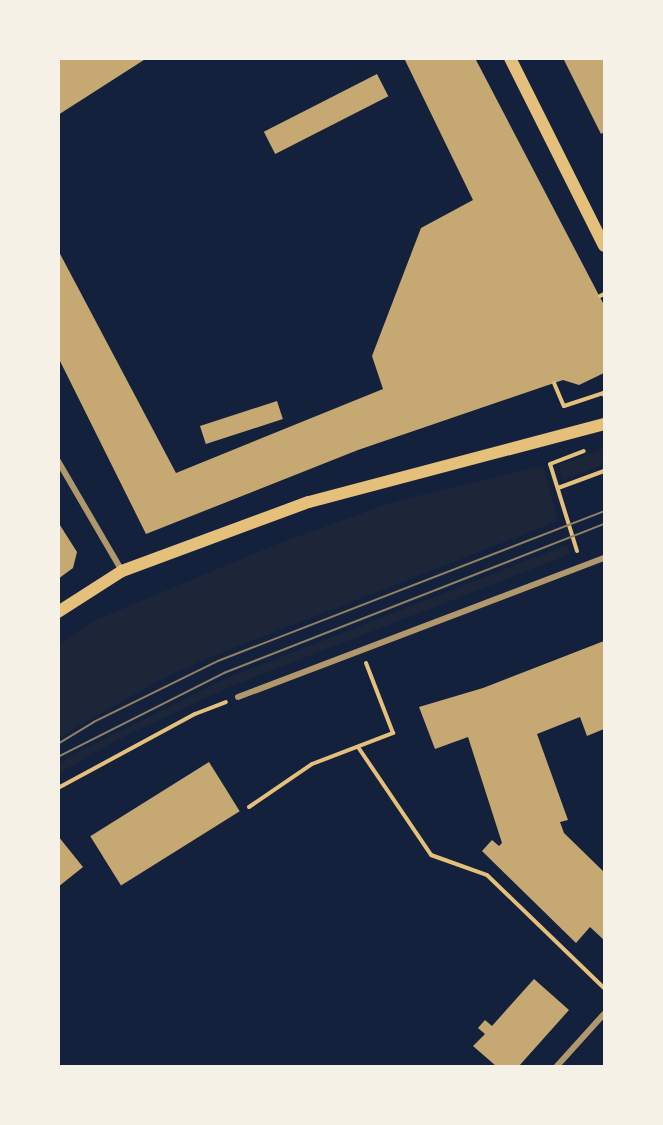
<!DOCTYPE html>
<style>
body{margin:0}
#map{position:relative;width:663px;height:1125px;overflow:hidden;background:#14213d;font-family:Montserrat,sans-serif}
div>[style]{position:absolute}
.green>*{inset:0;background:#1d2539}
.building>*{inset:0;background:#c6a872;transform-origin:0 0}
.path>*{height:4px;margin:-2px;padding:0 2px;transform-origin:2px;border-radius:2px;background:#e5c07b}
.minor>*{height:6px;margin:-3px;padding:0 3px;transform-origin:3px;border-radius:3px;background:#b1986c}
.secondary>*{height:12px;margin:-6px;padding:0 6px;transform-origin:6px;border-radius:6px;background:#e5c07b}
.tram>*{height:1.5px;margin:-0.75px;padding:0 0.75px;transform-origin:0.75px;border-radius:0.75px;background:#918062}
span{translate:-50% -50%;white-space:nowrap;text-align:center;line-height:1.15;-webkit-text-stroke:5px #f6f1e7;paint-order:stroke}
.frame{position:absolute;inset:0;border:60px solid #f6f1e7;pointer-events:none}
</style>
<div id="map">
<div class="green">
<i style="clip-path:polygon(604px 448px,604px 464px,563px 480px,559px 465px)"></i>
<i style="clip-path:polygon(543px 466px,558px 521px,208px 658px,160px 680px,59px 737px,59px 645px,91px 622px,280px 543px,396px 501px)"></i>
<i style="clip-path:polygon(567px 545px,570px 554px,229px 687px,119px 739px,59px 773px,59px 764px,76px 753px,225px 679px)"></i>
</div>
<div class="building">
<i style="clip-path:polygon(58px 58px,147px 58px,58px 115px)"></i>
<i style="clip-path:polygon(404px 58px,475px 58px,604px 305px,604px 373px,579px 385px,563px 380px,358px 450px,146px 534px,58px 357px,58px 250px,176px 473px,383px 389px,372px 356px,421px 228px,473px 200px)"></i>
<i style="clip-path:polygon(563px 58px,604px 58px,604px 132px,601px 134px)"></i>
<i style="left:377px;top:74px;width:25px;height:127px;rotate:63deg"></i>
<i style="left:277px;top:401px;width:19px;height:81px;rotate:72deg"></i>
<i style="clip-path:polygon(58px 522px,77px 552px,73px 568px,58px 579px)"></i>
<i style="clip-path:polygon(604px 641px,604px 729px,587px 736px,580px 717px,537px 734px,568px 820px,560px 822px,564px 833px,604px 872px,604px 940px,590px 927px,576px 943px,482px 851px,492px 840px,499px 846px,502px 843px,468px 737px,435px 749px,419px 707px,483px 688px)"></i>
<i style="left:209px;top:762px;width:58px;height:140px;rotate:58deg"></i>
<i style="clip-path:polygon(58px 836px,83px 867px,58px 887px)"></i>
<i style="clip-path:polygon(534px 979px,569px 1010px,519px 1066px,496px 1066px,473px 1046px,485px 1034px,478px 1028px,485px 1020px,492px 1026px)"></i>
</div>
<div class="path">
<i style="left:600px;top:296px;width:4px;rotate:-27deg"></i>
<i style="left:554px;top:383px;width:25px;rotate:67deg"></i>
<i style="left:564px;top:406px;width:41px;rotate:-18.4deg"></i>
<i style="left:603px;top:393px;width:2px;rotate:63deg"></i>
<i style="left:558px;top:488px;width:49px;rotate:-20.3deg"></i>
<i style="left:577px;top:551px;width:91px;rotate:-107.2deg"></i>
<i style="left:550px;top:464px;width:36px;rotate:-21deg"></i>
<i style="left:358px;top:747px;width:130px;rotate:55.9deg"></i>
<i style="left:431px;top:855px;width:59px;rotate:19.7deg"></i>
<i style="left:487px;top:875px;width:163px;rotate:44deg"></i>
<i style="left:58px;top:788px;width:156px;rotate:-28.4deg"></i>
<i style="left:195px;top:714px;width:33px;rotate:-21deg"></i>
<i style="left:249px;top:807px;width:76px;rotate:-34.3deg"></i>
<i style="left:312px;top:764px;width:87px;rotate:-20.9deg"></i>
<i style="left:393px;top:733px;width:75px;rotate:-111.1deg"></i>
</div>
<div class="minor">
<i style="left:58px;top:461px;width:127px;rotate:59.8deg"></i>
<i style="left:238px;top:697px;width:392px;rotate:-20.8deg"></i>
<i style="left:557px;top:1066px;width:70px;rotate:-47.9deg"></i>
</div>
<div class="secondary">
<i style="left:510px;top:58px;width:210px;rotate:63.4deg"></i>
<i style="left:58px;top:612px;width:76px;rotate:-32.6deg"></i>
<i style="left:122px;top:571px;width:199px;rotate:-20.3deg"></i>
<i style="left:309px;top:502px;width:305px;rotate:-14.8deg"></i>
</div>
<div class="tram">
<i style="left:58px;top:744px;width:42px;rotate:-31.4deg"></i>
<i style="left:94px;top:722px;width:138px;rotate:-26.2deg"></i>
<i style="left:218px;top:661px;width:414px;rotate:-21.2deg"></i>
<i style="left:58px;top:757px;width:186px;rotate:-26.8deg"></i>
<i style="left:224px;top:673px;width:408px;rotate:-21.4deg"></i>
</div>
<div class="frame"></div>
</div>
